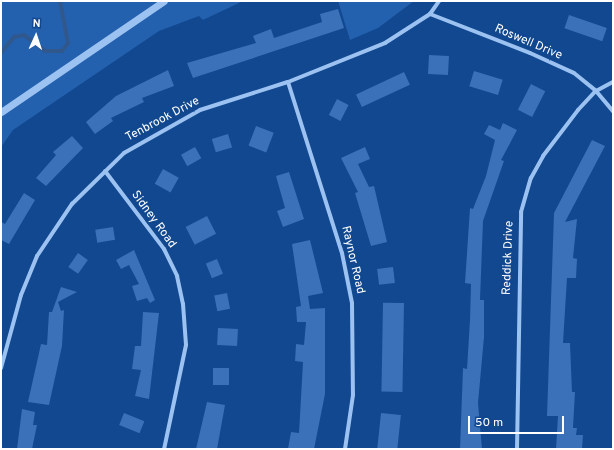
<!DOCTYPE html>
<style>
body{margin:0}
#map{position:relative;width:614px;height:450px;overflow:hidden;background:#11488f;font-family:Overpass,sans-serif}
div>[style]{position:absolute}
.green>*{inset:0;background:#2361af}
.stream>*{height:4px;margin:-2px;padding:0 2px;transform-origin:2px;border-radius:2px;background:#30588d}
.building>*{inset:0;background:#3a71b9;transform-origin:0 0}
.minor>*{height:4px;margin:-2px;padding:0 2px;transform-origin:2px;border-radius:2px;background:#9cc2f2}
.tertiary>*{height:7px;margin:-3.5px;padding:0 3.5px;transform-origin:3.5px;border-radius:3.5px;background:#9cc2f2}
span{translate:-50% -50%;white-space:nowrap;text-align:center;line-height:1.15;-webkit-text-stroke:4px #11488f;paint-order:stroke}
.street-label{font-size:12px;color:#fff}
.frame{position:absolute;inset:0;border:2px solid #fff;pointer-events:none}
.north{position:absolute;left:16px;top:16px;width:40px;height:40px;-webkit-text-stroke:3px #11488f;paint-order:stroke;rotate:3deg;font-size:11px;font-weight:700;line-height:16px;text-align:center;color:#fff}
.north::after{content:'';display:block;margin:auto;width:14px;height:18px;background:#fff;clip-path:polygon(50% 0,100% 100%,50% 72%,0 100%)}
.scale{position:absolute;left:468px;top:416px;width:96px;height:18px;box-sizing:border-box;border:2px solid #fff;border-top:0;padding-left:5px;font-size:12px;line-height:14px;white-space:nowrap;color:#fff;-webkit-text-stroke:3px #11488f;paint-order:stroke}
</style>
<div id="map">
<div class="green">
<i style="clip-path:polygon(1px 1px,243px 1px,203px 20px,199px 16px,159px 31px,13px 130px,1px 147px)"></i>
<i style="clip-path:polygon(338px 1px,414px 1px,378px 28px,350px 40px)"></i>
</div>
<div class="stream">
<i style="left:1px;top:53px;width:21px;rotate:-51deg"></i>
<i style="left:14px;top:37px;width:10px;rotate:-11deg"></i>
<i style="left:24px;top:35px;width:26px;rotate:37deg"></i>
<i style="left:45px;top:51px;width:17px"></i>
<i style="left:62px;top:51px;width:10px;rotate:-53deg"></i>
<i style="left:68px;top:43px;width:43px;rotate:-100.8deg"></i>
</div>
<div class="building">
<i style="clip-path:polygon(338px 9px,344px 28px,193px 78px,187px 63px,256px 43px,253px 36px,271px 29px,274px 38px,322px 22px,320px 14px)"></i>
<i style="left:569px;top:15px;width:40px;height:14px;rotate:19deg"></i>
<i style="left:429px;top:55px;width:20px;height:19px;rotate:3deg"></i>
<i style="clip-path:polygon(168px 70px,174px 86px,142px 98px,144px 102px,111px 118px,113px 121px,95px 134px,86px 122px,116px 96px)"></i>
<i style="left:474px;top:71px;width:30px;height:16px;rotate:17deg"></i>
<i style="left:404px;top:72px;width:14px;height:53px;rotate:65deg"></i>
<i style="left:531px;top:84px;width:16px;height:29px;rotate:27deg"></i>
<i style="left:337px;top:99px;width:13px;height:18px;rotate:27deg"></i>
<i style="clip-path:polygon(503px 123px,517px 130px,501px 160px,504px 161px,483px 221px,480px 300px,484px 300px,484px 337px,478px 403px,482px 449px,460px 449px,463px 368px,467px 369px,470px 320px,471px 284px,465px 283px,470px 208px,473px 209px,486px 176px,495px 140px,484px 134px,489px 125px,500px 130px)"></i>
<i style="left:256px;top:126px;width:19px;height:21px;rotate:21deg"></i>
<i style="left:228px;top:134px;width:14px;height:17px;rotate:73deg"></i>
<i style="clip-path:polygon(72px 136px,83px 148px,46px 186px,36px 178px,56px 155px,53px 152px)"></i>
<i style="clip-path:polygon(592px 140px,605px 146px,565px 222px,577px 219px,573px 258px,577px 259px,576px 278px,567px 278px,563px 343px,570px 343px,572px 392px,575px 392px,573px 428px,577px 428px,576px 435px,583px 435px,582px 449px,556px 449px,558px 416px,547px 416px,554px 213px)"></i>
<i style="left:195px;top:147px;width:13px;height:16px;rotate:61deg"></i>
<i style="clip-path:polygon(365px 147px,370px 159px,358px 164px,369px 187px,374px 186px,387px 242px,371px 246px,355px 193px,358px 192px,341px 158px)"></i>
<i style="left:163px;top:169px;width:18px;height:17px;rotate:29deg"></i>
<i style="clip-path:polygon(289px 172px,304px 219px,283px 227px,277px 211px,285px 208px,276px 176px)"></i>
<i style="clip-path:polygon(24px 193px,35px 200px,9px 244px,1px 240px,1px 222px,5px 224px)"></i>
<i style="left:207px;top:216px;width:20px;height:24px;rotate:63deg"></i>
<i style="left:113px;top:227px;width:13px;height:18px;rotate:81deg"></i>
<i style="clip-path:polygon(310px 240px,323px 293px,308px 296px,310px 309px,325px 308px,325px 394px,314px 449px,288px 449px,291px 432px,299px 433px,303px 362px,295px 361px,296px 344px,304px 345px,306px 322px,297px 322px,296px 307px,301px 306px,292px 244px)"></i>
<i style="clip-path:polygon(134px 250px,155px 300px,150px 303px,147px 298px,137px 301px,132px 286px,139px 284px,129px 265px,121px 269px,116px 260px)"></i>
<i style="left:78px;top:253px;width:12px;height:17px;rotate:35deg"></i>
<i style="left:217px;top:259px;width:16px;height:12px;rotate:68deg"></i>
<i style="left:393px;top:267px;width:16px;height:16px;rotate:83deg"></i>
<i style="clip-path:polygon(61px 287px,77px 292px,58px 302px,61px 311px,64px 310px,62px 346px,49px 405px,28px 402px,41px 344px,47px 345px,49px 312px,52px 312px)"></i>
<i style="left:227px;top:293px;width:16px;height:13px;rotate:79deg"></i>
<i style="left:404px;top:303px;width:89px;height:21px;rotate:91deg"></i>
<i style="clip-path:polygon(143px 312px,159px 313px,149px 399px,135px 396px,141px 370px,132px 369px,135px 346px,141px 346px)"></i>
<i style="left:218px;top:328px;width:20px;height:17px;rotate:3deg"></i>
<i style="left:213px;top:368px;width:16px;height:17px"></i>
<i style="clip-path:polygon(207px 402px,225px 405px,217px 449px,196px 449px)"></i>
<i style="clip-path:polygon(22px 409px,35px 412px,33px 425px,37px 425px,32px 449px,17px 449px)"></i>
<i style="left:124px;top:413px;width:22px;height:13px;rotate:22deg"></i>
<i style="left:381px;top:413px;width:20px;height:36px;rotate:6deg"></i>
</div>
<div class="minor">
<i style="left:430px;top:14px;width:107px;rotate:21.3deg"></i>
<i style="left:530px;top:53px;width:48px;rotate:24.4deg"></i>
<i style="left:574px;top:73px;width:28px;rotate:39deg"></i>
<i style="left:596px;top:91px;width:19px;rotate:-28deg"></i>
<i style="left:288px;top:82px;width:179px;rotate:72.5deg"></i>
<i style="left:342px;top:253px;width:51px;rotate:78.7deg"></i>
<i style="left:352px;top:303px;width:92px;rotate:89.4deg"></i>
<i style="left:353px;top:395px;width:55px;rotate:98.4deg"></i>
<i style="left:105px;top:171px;width:98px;rotate:52.9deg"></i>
<i style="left:164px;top:249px;width:30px;rotate:64deg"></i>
<i style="left:177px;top:276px;width:29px;rotate:78deg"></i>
<i style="left:183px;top:304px;width:41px;rotate:85.8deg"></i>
<i style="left:186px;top:345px;width:106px;rotate:101.9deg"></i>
<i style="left:1px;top:368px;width:76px;rotate:-74.7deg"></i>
<i style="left:21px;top:295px;width:42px;rotate:-67.7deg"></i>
<i style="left:37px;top:256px;width:63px;rotate:-56.1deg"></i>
<i style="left:72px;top:204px;width:73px;rotate:-44.4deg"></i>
<i style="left:124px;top:153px;width:87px;rotate:-29.5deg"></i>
<i style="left:200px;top:110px;width:92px;rotate:-17.7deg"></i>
<i style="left:288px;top:82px;width:105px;rotate:-21.9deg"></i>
<i style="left:385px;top:43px;width:54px;rotate:-32.8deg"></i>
<i style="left:430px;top:14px;width:16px;rotate:-55deg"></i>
<i style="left:517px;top:449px;width:237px;rotate:-89deg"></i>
<i style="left:521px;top:212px;width:35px;rotate:-74deg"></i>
<i style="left:531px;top:178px;width:25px;rotate:-61deg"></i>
<i style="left:543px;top:156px;width:58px;rotate:-52.7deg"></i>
<i style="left:578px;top:110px;width:26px;rotate:-47deg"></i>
<i style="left:596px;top:91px;width:26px;rotate:50deg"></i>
</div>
<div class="tertiary">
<i style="left:1px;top:112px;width:197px;rotate:-34.3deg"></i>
</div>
<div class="street-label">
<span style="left:528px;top:43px;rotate:23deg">Roswell Drive</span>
<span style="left:163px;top:120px;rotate:-28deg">Tenbrook Drive</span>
<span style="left:153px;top:220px;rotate:54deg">Sidney Road</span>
<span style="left:509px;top:258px;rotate:-88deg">Reddick Drive</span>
<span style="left:352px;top:260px;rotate:77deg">Raynor Road</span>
</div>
<div class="frame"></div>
<div class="north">N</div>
<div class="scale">50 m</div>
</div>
